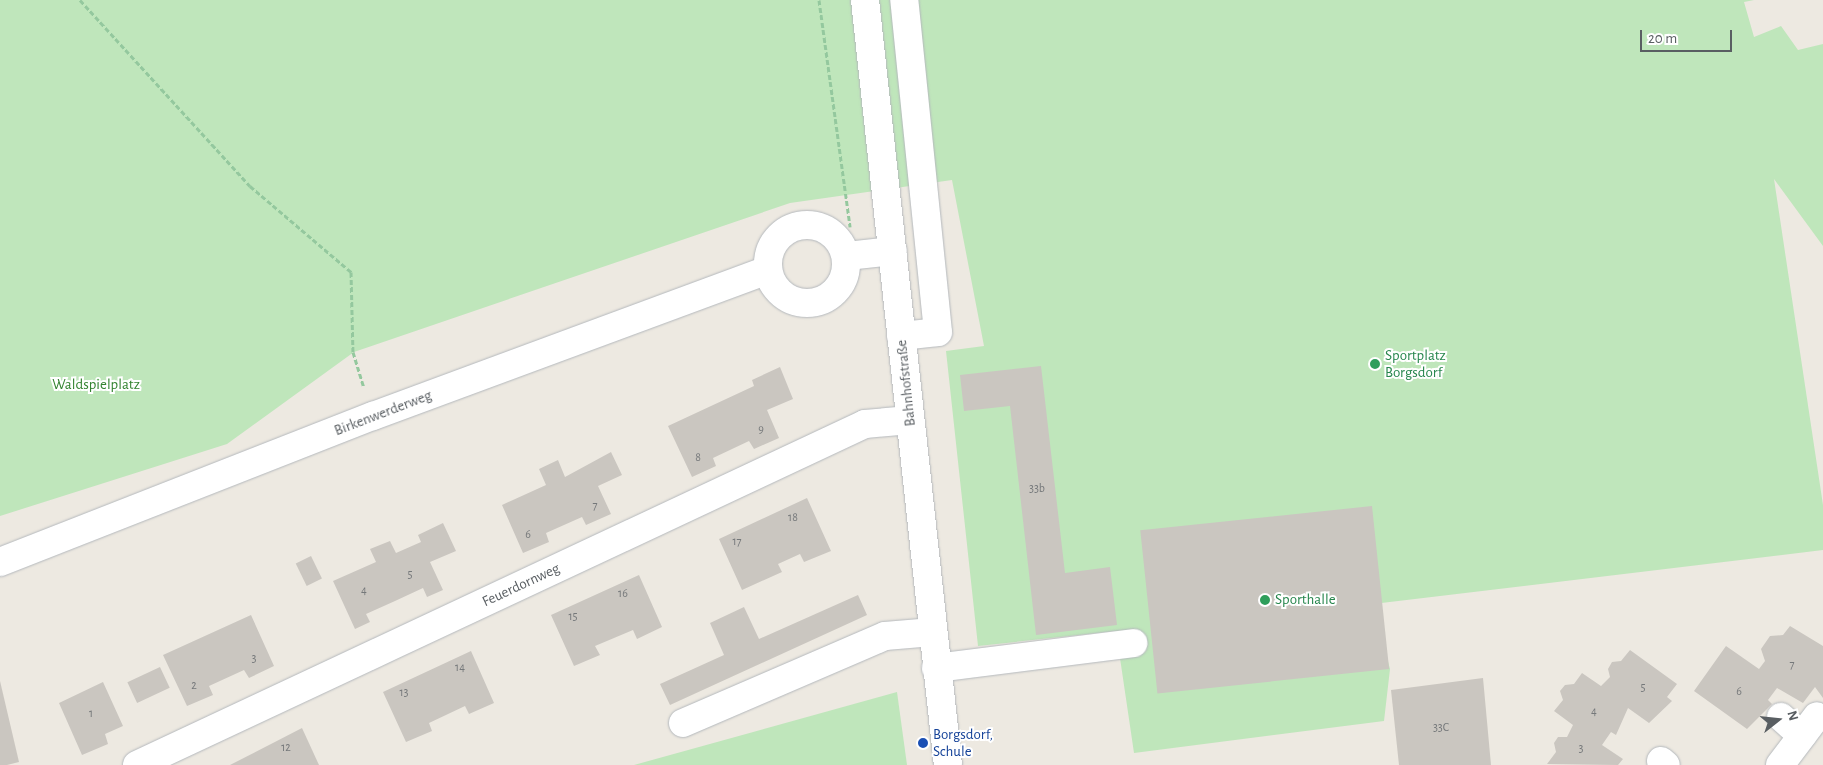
<!DOCTYPE html>
<meta charset="utf-8">
<style>
body{margin:0}
#map{position:relative;width:1823px;height:765px;overflow:hidden;background:#ede9e1;font-family:"Alegreya Sans",sans-serif}
div>[style]{position:absolute}
.green>*{inset:0;background:#bfe6bb}
.building>*{inset:0;background:#cac6c0;transform-origin:0 0}
.path>*{height:3px;margin-top:-1.5px;transform-origin:0;background:repeating-linear-gradient(90deg,#94c89e 0 5px,transparent 0 7.5px)}
.roads{filter:drop-shadow(0 0 1px #b4b8bc) drop-shadow(0 0 1px #b4b8bc)}
.minor>*{height:28px;margin:-14px;padding:0 14px;transform-origin:14px;border-radius:14px;background:#fff}
.minor>.ring{margin:-14px;padding:0;box-sizing:content-box;background:none;border:28px solid #fff;border-radius:50%}
.dots>*{width:14px;height:14px;translate:-50% -50%;box-sizing:border-box;border:2px solid #fff;border-radius:50%}
span{translate:-50% -50%;white-space:nowrap;text-align:center;line-height:1.15;-webkit-text-stroke:4px #fff;paint-order:stroke}
.number-label{font-size:12px;color:#75787a}
.number-label span{-webkit-text-stroke-width:0}
.leisure-label{font-size:15px;color:#27864d}
.left{translate:0 -50%;text-align:left}
.street-label{font-size:15px;color:#595e62}
.park-label{font-size:15px;color:#338330}
.transit-label{font-size:15px;color:#164399}
.north{position:absolute;left:1753px;top:695px;width:50px;height:50px;-webkit-text-stroke:4px #fff;paint-order:stroke;rotate:74deg;font-size:14px;font-weight:700;line-height:20px;text-align:center;color:#595e62}
.north::after{content:'';display:block;margin:auto;width:18px;height:22px;background:#595e62;clip-path:polygon(50% 0,100% 100%,50% 72%,0 100%)}
.scale{position:absolute;left:1640px;top:30px;width:92px;height:22px;box-sizing:border-box;border:2px solid #595e62;border-top:0;padding-left:6px;font-size:15px;line-height:18px;white-space:nowrap;color:#595e62;-webkit-text-stroke:4px #fff;paint-order:stroke}
</style>
<div id="map">
<div class="green">
<i style="clip-path:polygon(0 0,1754px 0,1744px 2px,1754px 37px,1781px 26px,1798px 50px,1823px 44px,1823px 246px,1774px 179px,1823px 505px,1823px 550px,1373px 604px,1390px 669px,1384px 721px,1134px 753px,1116px 631px,978px 646px,946px 351px,984px 346px,952px 180px,790px 203px,354px 352px,227px 444px,0 516px)"></i>
<i style="clip-path:polygon(897px 692px,907px 765px,634px 765px)"></i>
</div>
<div class="building">
<i style="clip-path:polygon(1041px 366px,1065px 573px,1110px 567px,1117px 625px,1036px 635px,1010px 406px,964px 411px,960px 375px)"></i>
<i style="clip-path:polygon(780px 367px,793px 399px,767px 410px,779px 438px,754px 449px,749px 441px,713px 458px,716px 466px,692px 477px,668px 426px,754px 386px,752px 380px)"></i>
<i style="clip-path:polygon(611px 452px,622px 475px,598px 486px,611px 514px,586px 525px,582px 517px,546px 533px,549px 542px,523px 553px,502px 505px,546px 485px,539px 469px,558px 460px,565px 477px)"></i>
<i style="clip-path:polygon(807px 498px,831px 551px,804px 562px,800px 554px,778px 564px,782px 572px,742px 590px,719px 539px)"></i>
<i style="left:1372px;top:506px;width:164px;height:233px;rotate:84deg"></i>
<i style="clip-path:polygon(443px 523px,456px 551px,430px 562px,443px 590px,427px 597px,423px 588px,395px 601px,366px 614px,370px 622px,355px 629px,333px 581px,376px 562px,370px 549px,390px 541px,396px 553px,421px 542px,418px 535px)"></i>
<i style="left:311px;top:556px;width:25px;height:17px;rotate:64deg"></i>
<i style="clip-path:polygon(639px 575px,662px 627px,637px 639px,633px 630px,595px 646px,600px 655px,574px 666px,551px 615px)"></i>
<i style="clip-path:polygon(858px 595px,867px 615px,670px 705px,660px 684px,724px 655px,710px 623px,744px 607px,759px 639px)"></i>
<i style="clip-path:polygon(251px 615px,274px 666px,249px 678px,244px 670px,209px 686px,213px 695px,187px 706px,163px 655px)"></i>
<i style="clip-path:polygon(1790px 626px,1823px 646px,1823px 698px,1815px 687px,1803px 703px,1777px 688px,1768px 700px,1772px 704px,1747px 729px,1694px 691px,1726px 646px,1759px 669px,1765px 661px,1761px 649px,1770px 636px,1783px 635px)"></i>
<i style="clip-path:polygon(1630px 650px,1677px 684px,1667px 697px,1672px 701px,1649px 723px,1628px 708px,1616px 735px,1611px 732px,1602px 745px,1623px 759px,1618px 765px,1547px 764px,1556px 752px,1554px 743px,1558px 737px,1567px 737px,1573px 725px,1554px 711px,1563px 700px,1560px 691px,1565px 685px,1574px 684px,1582px 673px,1601px 686px,1610px 677px,1608px 669px,1612px 662px,1621px 661px)"></i>
<i style="clip-path:polygon(471px 651px,494px 703px,469px 714px,465px 706px,429px 723px,432px 731px,406px 742px,383px 692px)"></i>
<i style="left:160px;top:667px;width:23px;height:36px;rotate:65deg"></i>
<i style="clip-path:polygon(1483px 678px,1491px 765px,1399px 765px,1391px 690px)"></i>
<i style="clip-path:polygon(0 681px,19px 762px,7px 765px,0 765px)"></i>
<i style="clip-path:polygon(103px 682px,123px 726px,105px 734px,108px 744px,82px 755px,59px 703px)"></i>
<i style="clip-path:polygon(302px 728px,319px 765px,230px 765px)"></i>
</div>
<div class="path">
<i style="left:80px;top:0;width:252px;rotate:47.6deg"></i>
<i style="left:250px;top:186px;width:133px;rotate:40.4deg"></i>
<i style="left:351px;top:272px;width:80px;rotate:88.6deg"></i>
<i style="left:353px;top:352px;width:37px;rotate:73deg"></i>
<i style="left:819px;top:0;width:229px;rotate:82.2deg"></i>
</div>
<div class="roads">
<div class="minor">
<i style="left:865px;top:0;width:769px;rotate:83.81deg"></i>
<i class="ring" style="left:768px;top:225px;width:50px;height:50px"></i>
<i style="left:847px;top:256px;width:46px;rotate:-6.2deg"></i>
<i style="left:901px;top:336px;width:37px;rotate:-6deg"></i>
<i style="left:938px;top:332px;width:334px;rotate:-95.8deg"></i>
<i style="left:0;top:562px;width:401px;rotate:-21.4deg"></i>
<i style="left:373px;top:416px;width:421px;rotate:-20.3deg"></i>
<i style="left:936px;top:668px;width:199px;rotate:-7.2deg"></i>
<i style="left:1781px;top:717px;width:28px;rotate:42deg"></i>
<i style="left:683px;top:723px;width:220px;rotate:-23.3deg"></i>
<i style="left:885px;top:636px;width:48px;rotate:-4.8deg"></i>
<i style="left:1661px;top:761px;width:6px;rotate:39deg"></i>
<i style="left:137px;top:765px;width:804px;rotate:-25.1deg"></i>
<i style="left:865px;top:424px;width:45px;rotate:-5.1deg"></i>
<i style="left:1780px;top:765px;width:61px;rotate:-52.9deg"></i>
</div>
</div>
<div class="dots">
<i style="left:1375px;top:364px;background:#2e9e5b"></i>
<i style="left:1265px;top:600px;background:#2e9e5b"></i>
<i style="left:923px;top:743px;background:#1a4fb4"></i>
</div>
<div class="number-label">
<span style="left:761px;top:430px">9</span>
<span style="left:698px;top:458px">8</span>
<span style="left:1037px;top:489px">33b</span>
<span style="left:595px;top:506px">7</span>
<span style="left:793px;top:518px">18</span>
<span style="left:528px;top:535px">6</span>
<span style="left:737px;top:542px">17</span>
<span style="left:410px;top:575px">5</span>
<span style="left:364px;top:591px">4</span>
<span style="left:623px;top:594px">16</span>
<span style="left:573px;top:617px">15</span>
<span style="left:254px;top:659px">3</span>
<span style="left:1792px;top:665px">7</span>
<span style="left:460px;top:668px">14</span>
<span style="left:194px;top:686px">2</span>
<span style="left:1643px;top:688px">5</span>
<span style="left:1739px;top:692px">6</span>
<span style="left:404px;top:693px">13</span>
<span style="left:1594px;top:712px">4</span>
<span style="left:91px;top:714px">1</span>
<span style="left:1441px;top:728px">33C</span>
<span style="left:286px;top:748px">12</span>
<span style="left:1581px;top:749px">3</span>
</div>
<div class="leisure-label">
<span class="left" style="left:1385px;top:364px">Sportplatz<br>Borgsdorf</span>
<span class="left" style="left:1275px;top:600px">Sporthalle</span>
</div>
<div class="street-label">
<span style="left:906px;top:383px;rotate:-96deg">Bahnhofstraße</span>
<span style="left:383px;top:413px;rotate:-21deg">Birkenwerderweg</span>
<span style="left:521px;top:585px;rotate:-25deg">Feuerdornweg</span>
</div>
<div class="park-label">
<span style="left:96px;top:385px">Waldspielplatz</span>
</div>
<div class="transit-label">
<span class="left" style="left:933px;top:743px">Borgsdorf,<br>Schule</span>
</div>
<div class="north">N</div>
<div class="scale">20 m</div>
</div>
